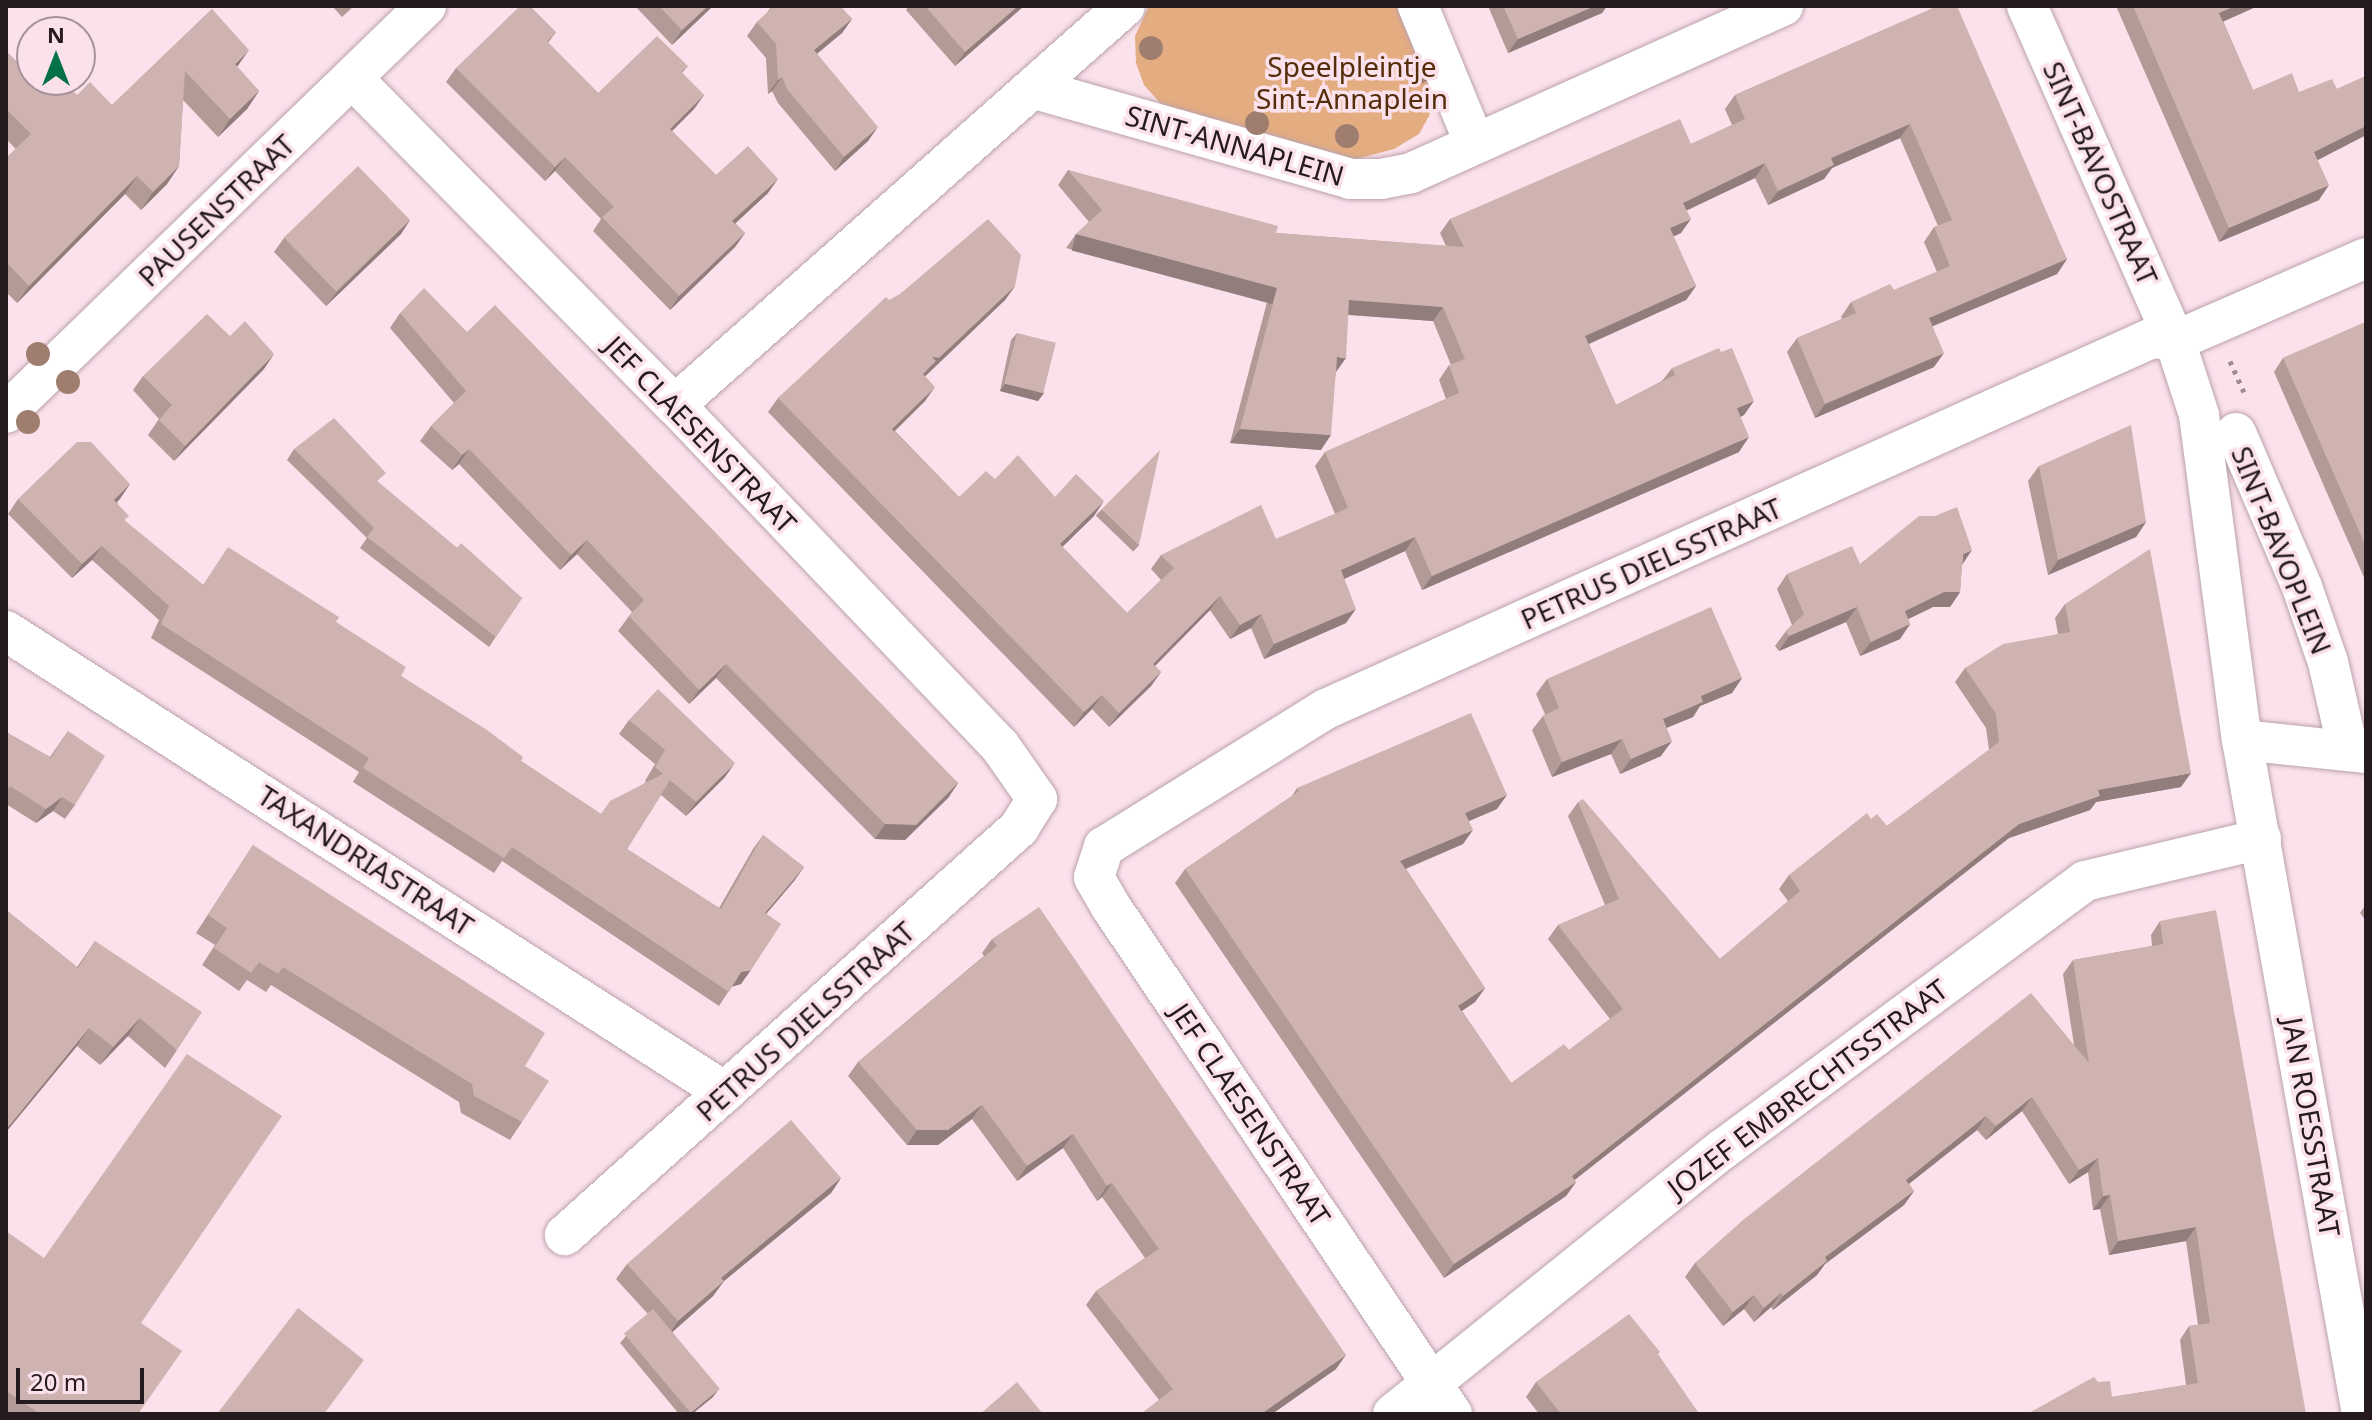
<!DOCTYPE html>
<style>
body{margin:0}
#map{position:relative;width:2372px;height:1420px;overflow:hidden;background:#fbe1ec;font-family:"Noto Sans",sans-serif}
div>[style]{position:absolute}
.green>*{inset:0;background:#e4ac81}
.path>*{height:5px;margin-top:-2.5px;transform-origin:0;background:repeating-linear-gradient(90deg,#9f8b93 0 4px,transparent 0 10px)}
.roads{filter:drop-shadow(0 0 2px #baa2ac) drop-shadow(0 0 2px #baa2ac)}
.minor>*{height:40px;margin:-20px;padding:0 20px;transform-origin:20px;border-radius:20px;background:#fff}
.trees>*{width:24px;height:24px;margin:-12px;border-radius:50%;background:#9f7e6f}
.wall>*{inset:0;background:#b29a97;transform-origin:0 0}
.shaded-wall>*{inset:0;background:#917d7b;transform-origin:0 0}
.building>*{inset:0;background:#cfb3b0;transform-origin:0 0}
span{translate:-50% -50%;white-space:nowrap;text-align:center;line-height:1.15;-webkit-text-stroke:7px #fbe1ec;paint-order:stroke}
.park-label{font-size:28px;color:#542d09}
.street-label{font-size:28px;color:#251b1f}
.frame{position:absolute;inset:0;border:8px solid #251b1f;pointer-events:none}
.north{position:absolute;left:16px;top:16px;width:80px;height:80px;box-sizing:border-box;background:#fbe1ec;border:2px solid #a5929a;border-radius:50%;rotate:0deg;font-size:22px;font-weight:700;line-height:32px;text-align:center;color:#251b1f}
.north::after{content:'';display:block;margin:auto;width:28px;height:36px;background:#067048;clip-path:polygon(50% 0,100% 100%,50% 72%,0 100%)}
.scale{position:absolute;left:16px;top:1368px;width:128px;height:36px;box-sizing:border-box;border:4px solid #251b1f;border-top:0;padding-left:10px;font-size:24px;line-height:28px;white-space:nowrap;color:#251b1f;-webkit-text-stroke:6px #fbe1ec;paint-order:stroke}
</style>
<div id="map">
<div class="green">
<i style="clip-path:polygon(1149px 6px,1403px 6px,1436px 92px,1429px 116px,1419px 134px,1394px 149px,1353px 160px,1168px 112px,1144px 85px,1136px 63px,1135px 36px)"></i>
</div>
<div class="path">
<i style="left:2230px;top:361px;width:34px;rotate:66deg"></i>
</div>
<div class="roads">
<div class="minor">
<i style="left:1418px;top:6px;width:149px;rotate:67.6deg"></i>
<i style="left:2027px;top:6px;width:366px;rotate:66.2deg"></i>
<i style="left:2175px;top:341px;width:78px;rotate:72deg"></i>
<i style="left:2199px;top:415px;width:328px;rotate:82.5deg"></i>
<i style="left:2242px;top:740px;width:685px;rotate:79.9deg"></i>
<i style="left:353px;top:79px;width:458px;rotate:45.4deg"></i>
<i style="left:675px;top:405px;width:471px;rotate:46.4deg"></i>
<i style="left:1000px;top:746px;width:65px;rotate:55.1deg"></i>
<i style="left:1037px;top:799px;width:34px;rotate:122deg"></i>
<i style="left:1019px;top:828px;width:610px;rotate:138.12deg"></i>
<i style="left:1035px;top:89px;width:328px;rotate:15.9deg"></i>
<i style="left:1350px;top:179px;width:31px"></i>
<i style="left:1381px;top:179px;width:31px;rotate:-11deg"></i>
<i style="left:1411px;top:173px;width:408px;rotate:-24.2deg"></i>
<i style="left:2175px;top:341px;width:208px;rotate:-23.5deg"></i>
<i style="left:675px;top:405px;width:601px;rotate:-41.56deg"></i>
<i style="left:6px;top:413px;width:585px;rotate:-44.1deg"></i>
<i style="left:2236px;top:433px;width:168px;rotate:66.8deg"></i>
<i style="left:2302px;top:587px;width:79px;rotate:70.9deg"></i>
<i style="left:2328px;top:662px;width:89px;rotate:77.1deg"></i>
<i style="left:6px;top:631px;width:854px;rotate:32.67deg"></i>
<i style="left:2242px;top:740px;width:125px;rotate:6deg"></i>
<i style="left:1393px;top:1414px;width:423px;rotate:-38.8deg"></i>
<i style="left:1723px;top:1149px;width:450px;rotate:-36.5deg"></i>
<i style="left:2085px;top:881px;width:181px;rotate:-13.4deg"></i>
<i style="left:1452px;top:1414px;width:611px;rotate:-123.92deg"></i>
<i style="left:1111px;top:907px;width:34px;rotate:-120deg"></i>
<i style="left:1094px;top:877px;width:32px;rotate:-72deg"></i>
<i style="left:1104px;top:847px;width:261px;rotate:-31.9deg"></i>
<i style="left:1326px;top:709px;width:905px;rotate:-24.19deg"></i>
<i style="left:2152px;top:338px;width:23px;rotate:7deg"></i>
</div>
</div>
<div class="trees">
<i style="left:1151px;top:48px"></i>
<i style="left:1418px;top:72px"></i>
<i style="left:1257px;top:123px"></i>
<i style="left:1347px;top:136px"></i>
<i style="left:38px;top:354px"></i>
<i style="left:68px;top:382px"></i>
<i style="left:28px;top:422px"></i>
</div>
<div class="wall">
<i style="clip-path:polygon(332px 6px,354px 6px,342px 17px)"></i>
<i style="clip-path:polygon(635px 6px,713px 6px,672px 45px)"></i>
<i style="clip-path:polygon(772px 6px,840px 6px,852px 19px,842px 33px,817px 54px,868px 141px,835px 171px,778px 103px,772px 91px,768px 94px,766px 58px,747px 36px,757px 22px,765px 15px)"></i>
<i style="clip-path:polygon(909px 6px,1024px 6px,955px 66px,906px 10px)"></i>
<i style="clip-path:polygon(1488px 6px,1607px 6px,1602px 13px,1508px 53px)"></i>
<i style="clip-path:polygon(1938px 6px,2067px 259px,2057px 274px,1932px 326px,1934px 367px,1815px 418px,1787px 352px,1797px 338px,1842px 319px,1841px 317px,1851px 302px,1894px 290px,1937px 272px,1924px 242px,1934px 227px,1938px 226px,1900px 138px,1832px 168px,1824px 179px,1768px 205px,1755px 178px,1686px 210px,1681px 233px,1673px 236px,1696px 286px,1686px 300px,1589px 344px,1616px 405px,1662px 381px,1672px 368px,1744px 415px,1741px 417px,1739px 452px,1422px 590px,1405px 551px,1344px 579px,1346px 623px,1264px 659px,1251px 628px,1230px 639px,1210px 610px,1155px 666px,1161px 672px,1151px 686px,1109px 727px,1092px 709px,1074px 727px,768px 412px,778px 398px,889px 300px,1015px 286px,1005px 300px,928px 372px,925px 376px,925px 401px,895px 431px,959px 497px,995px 479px,1055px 497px,1094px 516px,1062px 547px,1127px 613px,1161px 580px,1151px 569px,1161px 555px,1276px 539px,1335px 514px,1315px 466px,1325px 452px,1446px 399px,1439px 380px,1449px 365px,1451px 365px,1433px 321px,1348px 315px,1336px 372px,1321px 450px,1230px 443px,1267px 302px,1066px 248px,1076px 234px,1089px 222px,1058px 185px,1068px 170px,1276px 233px,1446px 246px,1440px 233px,1450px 219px,1691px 144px,1732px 125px,1725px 109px,1735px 95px)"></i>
<i style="clip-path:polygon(2116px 6px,2258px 6px,2223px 21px,2253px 90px,2299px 92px,2337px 89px,2366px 76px,2366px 135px,2318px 160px,2319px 200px,2219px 242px)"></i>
<i style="clip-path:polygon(212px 9px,237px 67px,259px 91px,247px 109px,218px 137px,183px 100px,179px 166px,167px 184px,141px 210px,125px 194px,17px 303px,6px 292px,6px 158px,16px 149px,6px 139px,6px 51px,29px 74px,77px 95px,112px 105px)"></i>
<i style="clip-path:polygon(556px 32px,548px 43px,598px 93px,688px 66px,682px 73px,704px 95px,694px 109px,672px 131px,716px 175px,768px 193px,735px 223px,745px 233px,735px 247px,670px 310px,593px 231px,601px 219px,555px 171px,545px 181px,446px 82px,456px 68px)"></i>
<i style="clip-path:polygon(410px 220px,401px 234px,326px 306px,274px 252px,284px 238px)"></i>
<i style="clip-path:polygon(400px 313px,467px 332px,958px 783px,948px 798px,905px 840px,875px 839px,716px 678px,689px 704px,618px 631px,632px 612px,577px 554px,560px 570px,459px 464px,452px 470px,420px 441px,431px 426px,454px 403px,390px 328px)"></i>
<i style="clip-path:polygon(2366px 322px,2366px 582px,2274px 372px,2283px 358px)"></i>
<i style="clip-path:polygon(1017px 333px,1044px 393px,1038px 401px,1000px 391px,1011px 340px)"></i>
<i style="clip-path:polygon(264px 369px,174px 461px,148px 435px,159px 419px,133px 390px,143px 376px)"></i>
<i style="clip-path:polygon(294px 449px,379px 483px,457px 548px,522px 598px,489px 647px,360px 548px,367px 538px,287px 460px)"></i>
<i style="clip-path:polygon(2039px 466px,2146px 522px,2136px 537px,2048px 575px,2028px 481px)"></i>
<i style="clip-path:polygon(130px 484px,117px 502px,125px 521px,202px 584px,336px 622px,401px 676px,521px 761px,601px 814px,646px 782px,645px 781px,655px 764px,619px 734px,629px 720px,725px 777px,686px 816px,661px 795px,627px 849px,719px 908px,753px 849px,763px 835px,804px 867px,794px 881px,766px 914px,741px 984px,732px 986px,719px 1006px,502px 861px,494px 873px,353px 782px,359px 772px,151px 638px,159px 620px,92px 560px,72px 578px,8px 514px,18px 499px)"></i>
<i style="left:1102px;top:509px;width:52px;height:9px;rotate:44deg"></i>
<i style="clip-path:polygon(1860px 564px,1962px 564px,1960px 592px,1950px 607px,1933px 607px,1908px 619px,1910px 624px,1900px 639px,1860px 656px,1846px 622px,1779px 651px,1775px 646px,1786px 631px,1792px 625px,1777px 589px,1787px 574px)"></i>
<i style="clip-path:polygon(2065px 604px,2181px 787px,2096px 802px,2090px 810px,2009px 838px,1574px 1180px,1576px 1182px,1566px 1196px,1444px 1278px,1175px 883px,1185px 869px,1292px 796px,1297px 788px,1497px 809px,1469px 821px,1463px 844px,1406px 869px,1485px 988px,1475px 1002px,1462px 1011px,1511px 1083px,1569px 1050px,1610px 1019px,1548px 939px,1558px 925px,1605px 905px,1568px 816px,1578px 802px,1720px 959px,1788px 901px,1779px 889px,1789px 875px,1871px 819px,1887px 826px,1989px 750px,1986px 728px,1955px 682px,1965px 668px,2058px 634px,2055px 618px)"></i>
<i style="clip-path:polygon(1742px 678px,1732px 693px,1700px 706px,1693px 717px,1666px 728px,1661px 756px,1620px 774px,1611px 754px,1552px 777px,1532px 730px,1543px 716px,1545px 714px,1536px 694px,1547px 679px)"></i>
<i style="clip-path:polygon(68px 731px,75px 805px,65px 819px,53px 811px,36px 823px,6px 804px,6px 732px,50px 757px)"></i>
<i style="clip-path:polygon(253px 845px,525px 1066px,522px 1122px,510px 1140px,461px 1113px,459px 1102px,271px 985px,266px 992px,247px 980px,239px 991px,202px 965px,215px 945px,196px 933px)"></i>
<i style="clip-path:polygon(2366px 904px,2366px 921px,2360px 913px)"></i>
<i style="clip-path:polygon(6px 910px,77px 967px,95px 941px,177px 1050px,165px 1068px,128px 1036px,100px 1065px,77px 1046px,6px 1132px)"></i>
<i style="clip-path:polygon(2160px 921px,2306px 1414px,2027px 1414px,2098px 1382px,2112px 1397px,2186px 1385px,2180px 1340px,2189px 1326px,2198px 1325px,2186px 1241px,2109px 1255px,2100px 1209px,2093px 1210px,2088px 1172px,2069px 1184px,2022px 1111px,1986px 1140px,1977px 1130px,1909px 1184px,1914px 1191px,1904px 1205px,1825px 1264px,1817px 1275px,1773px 1310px,1771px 1307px,1754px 1322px,1744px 1309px,1723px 1326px,1685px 1277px,1695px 1263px,2074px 1045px,2063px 974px,2073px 960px,2152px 946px,2151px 935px)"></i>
<i style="clip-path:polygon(992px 939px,1336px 1369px,1272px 1414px,1141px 1414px,1159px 1400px,1086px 1305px,1096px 1291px,1145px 1258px,1102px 1197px,1097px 1201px,1063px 1148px,1017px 1181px,972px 1119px,938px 1145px,907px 1145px,848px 1076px,858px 1062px,984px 956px,982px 953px)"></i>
<i style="clip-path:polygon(841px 1178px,831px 1193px,724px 1281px,713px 1296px,672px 1332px,713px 1397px,692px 1414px,679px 1414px,620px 1343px,626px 1336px,648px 1314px,616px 1279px,627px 1264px)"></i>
<i style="clip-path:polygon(6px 1231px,138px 1414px,6px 1414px)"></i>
<i style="clip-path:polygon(1658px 1355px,1699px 1414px,1539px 1414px,1526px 1397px,1536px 1382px)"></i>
</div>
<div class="shaded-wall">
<i style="clip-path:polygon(708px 6px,713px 6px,672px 45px,682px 30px)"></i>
<i style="clip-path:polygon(1018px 6px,1024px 6px,955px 66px,965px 52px)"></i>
<i style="clip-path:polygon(1595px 6px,1607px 6px,1602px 13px,1508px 53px,1518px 39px)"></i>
<i style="clip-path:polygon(2235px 6px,2258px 6px,2209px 28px,2219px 13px)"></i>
<i style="clip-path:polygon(852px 19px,842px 33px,804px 64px,814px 50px)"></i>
<i style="clip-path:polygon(249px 50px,237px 67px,235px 64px)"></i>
<i style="clip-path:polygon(782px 77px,772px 91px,768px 94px,778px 80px)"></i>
<i style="clip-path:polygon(259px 91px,247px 109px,218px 137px,230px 119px)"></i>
<i style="clip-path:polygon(704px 95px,694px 109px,660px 143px,670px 129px)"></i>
<i style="clip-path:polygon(1910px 124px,1900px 138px,1832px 168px,1824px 179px,1768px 205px,1778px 191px,1831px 158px)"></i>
<i style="clip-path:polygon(2366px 126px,2366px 135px,2304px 167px,2314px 152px)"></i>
<i style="clip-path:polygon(878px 127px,868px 141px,835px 171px,844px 157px)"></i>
<i style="clip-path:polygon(565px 157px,555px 171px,545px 181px,555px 167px)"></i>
<i style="clip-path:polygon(1765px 163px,1755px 178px,1673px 217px,1683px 203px)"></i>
<i style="clip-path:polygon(179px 166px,167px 184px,141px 210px,153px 192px)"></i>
<i style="clip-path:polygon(137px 176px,125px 194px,17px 303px,29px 286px)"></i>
<i style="clip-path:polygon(778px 179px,768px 193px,723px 235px,732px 221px)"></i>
<i style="clip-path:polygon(2329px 185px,2319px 200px,2219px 242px,2229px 228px)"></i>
<i style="clip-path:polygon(1691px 219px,1681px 233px,1660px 243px,1670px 228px)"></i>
<i style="clip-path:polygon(410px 220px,401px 234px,326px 306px,336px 293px)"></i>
<i style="clip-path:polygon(745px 233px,735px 247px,670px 310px,679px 296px)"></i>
<i style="left:1076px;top:234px;width:208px;height:17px;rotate:15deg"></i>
<i style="clip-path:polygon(2067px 259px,2057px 274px,1919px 332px,1929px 318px)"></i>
<i style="clip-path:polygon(1015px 286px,1005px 300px,913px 388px,932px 357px)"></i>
<i style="clip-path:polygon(1696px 286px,1686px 300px,1575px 350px,1585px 336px)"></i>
<i style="clip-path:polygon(1349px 300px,1443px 307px,1433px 321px,1339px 314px)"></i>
<i style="clip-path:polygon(1944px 353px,1934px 367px,1815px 418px,1825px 404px)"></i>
<i style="clip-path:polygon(274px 354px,264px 369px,174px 461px,185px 446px)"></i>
<i style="clip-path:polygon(1337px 357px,1346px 358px,1336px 372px)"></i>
<i style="clip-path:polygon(1005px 384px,1044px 393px,1038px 401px,1000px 391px)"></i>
<i style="clip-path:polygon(935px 387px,925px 401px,882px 443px,892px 429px)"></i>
<i style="clip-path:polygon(1754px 401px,1744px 415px,1727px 422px,1737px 408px)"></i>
<i style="clip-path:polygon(1240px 429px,1331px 435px,1321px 450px,1230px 443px)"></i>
<i style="clip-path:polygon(1749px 437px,1739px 452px,1422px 590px,1432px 576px)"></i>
<i style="clip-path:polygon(469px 449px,459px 464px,452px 470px,462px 455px)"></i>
<i style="clip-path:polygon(130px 484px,120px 499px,104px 514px,114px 500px)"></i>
<i style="clip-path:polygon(1104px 501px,1094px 516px,1050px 559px,1060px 544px)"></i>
<i style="clip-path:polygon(2146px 522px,2136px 537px,2048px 575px,2058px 560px)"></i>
<i style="clip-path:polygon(1415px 537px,1405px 551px,1331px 585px,1341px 570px)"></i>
<i style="clip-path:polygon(587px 540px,577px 554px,560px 570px,571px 555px)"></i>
<i style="clip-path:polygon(102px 546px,92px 560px,72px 578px,82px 564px)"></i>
<i style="clip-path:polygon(1972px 550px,1962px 565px,1963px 554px)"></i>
<i style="clip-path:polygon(1944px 592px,1960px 592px,1950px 607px,1933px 607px,1894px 626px,1905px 611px)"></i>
<i style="clip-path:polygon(1220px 596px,1210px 610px,1143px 678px,1153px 664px)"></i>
<i style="clip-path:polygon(1857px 607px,1846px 622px,1779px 651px,1789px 636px)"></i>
<i style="clip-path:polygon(1356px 609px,1346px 623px,1264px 659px,1274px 644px)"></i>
<i style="clip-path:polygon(1261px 614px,1251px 628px,1230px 639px,1240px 625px)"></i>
<i style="clip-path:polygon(1910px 624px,1900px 639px,1860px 656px,1871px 642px)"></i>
<i style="clip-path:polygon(726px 664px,716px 678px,689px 704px,699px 690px)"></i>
<i style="clip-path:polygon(1161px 672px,1151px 686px,1109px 727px,1119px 713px)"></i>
<i style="clip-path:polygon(1742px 678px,1732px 693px,1700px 706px,1693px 717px,1652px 734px,1663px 719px,1701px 696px)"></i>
<i style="clip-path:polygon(1102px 695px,1092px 709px,1074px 727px,1084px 712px)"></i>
<i style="clip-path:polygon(1622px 739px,1611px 754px,1552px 777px,1562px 762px)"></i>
<i style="clip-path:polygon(1672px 741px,1661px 756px,1620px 774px,1631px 759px)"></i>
<i style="clip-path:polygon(735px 763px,725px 777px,686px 816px,696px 802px)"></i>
<i style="clip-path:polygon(2191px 773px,2181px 787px,2096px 802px,2090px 810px,2009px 838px,1562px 1190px,1572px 1176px,2019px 824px,2098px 790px)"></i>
<i style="clip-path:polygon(958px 783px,948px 798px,905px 840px,875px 839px,885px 824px)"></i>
<i style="clip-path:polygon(1507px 795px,1497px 809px,1455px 827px,1465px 813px)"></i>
<i style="clip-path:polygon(62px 797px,53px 811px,36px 823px,46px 809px)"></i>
<i style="clip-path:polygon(1473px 830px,1463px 844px,1390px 875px,1400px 861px)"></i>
<i style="clip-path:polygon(804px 867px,794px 881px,755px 927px,765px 913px)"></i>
<i style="clip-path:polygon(751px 970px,741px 984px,731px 987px,741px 972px)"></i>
<i style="clip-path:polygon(1485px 988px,1475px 1002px,1448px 1020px,1458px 1006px)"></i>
<i style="clip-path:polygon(140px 1018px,128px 1036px,100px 1065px,113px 1047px)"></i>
<i style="clip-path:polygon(89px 1028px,77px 1046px,6px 1132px,9px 1126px)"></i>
<i style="clip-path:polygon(2032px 1097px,2022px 1111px,1986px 1140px,1996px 1126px)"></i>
<i style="clip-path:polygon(982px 1105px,972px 1119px,938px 1145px,907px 1145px,917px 1130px)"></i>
<i style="clip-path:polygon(1986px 1116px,1977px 1130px,1896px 1194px,1906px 1180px)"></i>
<i style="clip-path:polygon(1073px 1134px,1063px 1148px,1017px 1181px,1027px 1166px)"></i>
<i style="clip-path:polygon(2098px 1158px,2088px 1172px,2069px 1184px,2079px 1170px)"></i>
<i style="clip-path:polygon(841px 1178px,831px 1193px,724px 1281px,713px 1296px,668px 1336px,678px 1321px,721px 1278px)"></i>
<i style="clip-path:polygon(1576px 1182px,1566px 1196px,1444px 1278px,1454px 1264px)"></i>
<i style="clip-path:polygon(1112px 1183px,1102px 1197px,1097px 1201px,1107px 1186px)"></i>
<i style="clip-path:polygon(1914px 1191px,1904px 1205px,1825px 1264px,1817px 1275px,1773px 1310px,1783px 1296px,1825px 1257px)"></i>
<i style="clip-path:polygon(2110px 1195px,2100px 1209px,2093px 1210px,2103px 1196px)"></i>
<i style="clip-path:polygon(2196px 1227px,2186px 1241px,2109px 1255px,2118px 1241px)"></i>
<i style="clip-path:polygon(1781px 1293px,1771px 1307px,1754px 1322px,1764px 1308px)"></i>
<i style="clip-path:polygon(1754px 1295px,1744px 1309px,1723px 1326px,1733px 1312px)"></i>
<i style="clip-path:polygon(1346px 1355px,1336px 1369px,1272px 1414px,1261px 1414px)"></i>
<i style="clip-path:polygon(719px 1389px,713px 1397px,692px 1414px,689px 1414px)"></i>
</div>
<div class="building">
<i style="clip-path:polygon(520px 6px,530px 6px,556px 32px,547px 41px,598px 93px,657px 36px,688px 66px,681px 72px,704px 95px,670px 129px,716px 175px,748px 146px,778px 179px,732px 221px,745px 233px,679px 296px,602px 217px,614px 207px,565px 157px,555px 167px,456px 68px)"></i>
<i style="clip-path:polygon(659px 6px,708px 6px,682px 30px)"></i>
<i style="clip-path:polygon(774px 6px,840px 6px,852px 19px,814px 50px,878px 127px,844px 157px,787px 89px,782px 77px,778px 80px,776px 44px,757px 22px)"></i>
<i style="clip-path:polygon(925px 6px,1018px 6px,965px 52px)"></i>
<i style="clip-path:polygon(1503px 6px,1595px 6px,1518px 39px)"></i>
<i style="clip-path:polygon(1938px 6px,1957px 6px,2067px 259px,1929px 318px,1944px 353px,1825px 404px,1797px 338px,1856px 313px,1851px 302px,1890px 284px,1894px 290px,1950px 266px,1934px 227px,1952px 220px,1910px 124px,1831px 158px,1834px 165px,1778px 191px,1765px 163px,1683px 203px,1691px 219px,1670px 228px,1696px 286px,1585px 336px,1616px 405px,1675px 375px,1672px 368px,1719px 348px,1721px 352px,1732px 348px,1754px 401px,1737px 408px,1749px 437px,1432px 576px,1415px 537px,1341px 570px,1356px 609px,1274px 644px,1261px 614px,1240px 625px,1220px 596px,1153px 664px,1161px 672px,1119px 713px,1102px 695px,1084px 712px,778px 398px,886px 297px,889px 300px,900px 294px,988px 219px,1021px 255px,1015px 286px,939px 358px,932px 357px,936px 361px,923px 374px,935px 387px,892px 429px,959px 497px,986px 471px,995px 479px,1018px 455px,1055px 497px,1076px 474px,1104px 501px,1060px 544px,1127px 613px,1174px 568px,1161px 555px,1261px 505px,1276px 539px,1348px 508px,1325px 452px,1459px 393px,1449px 365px,1465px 359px,1443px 307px,1349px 300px,1346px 358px,1337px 357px,1331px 435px,1240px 429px,1277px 288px,1076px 234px,1102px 210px,1068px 170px,1278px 226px,1276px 233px,1464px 247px,1450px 219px,1680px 119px,1691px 144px,1745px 119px,1735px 95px)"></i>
<i style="clip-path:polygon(2133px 6px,2235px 6px,2219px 13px,2253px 90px,2292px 73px,2299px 92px,2332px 79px,2337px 89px,2366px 76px,2366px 126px,2314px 152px,2329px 185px,2229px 228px)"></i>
<i style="clip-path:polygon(212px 9px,249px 50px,235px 64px,259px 91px,230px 119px,185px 71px,179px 166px,153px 192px,137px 176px,29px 286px,6px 262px,6px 158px,31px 134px,6px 109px,6px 51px,29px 74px,32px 71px,32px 80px,62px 80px,77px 95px,90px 82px,112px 105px)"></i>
<i style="left:358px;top:166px;width:75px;height:103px;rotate:46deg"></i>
<i style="clip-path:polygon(424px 288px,467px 332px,495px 305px,958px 783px,916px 825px,885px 824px,726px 664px,699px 690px,629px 616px,644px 600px,587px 540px,571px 555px,469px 449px,462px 455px,431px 426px,466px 391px,400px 313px)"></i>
<i style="clip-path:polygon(207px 314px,230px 336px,245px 321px,274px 354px,185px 446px,159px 420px,172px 405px,143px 376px)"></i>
<i style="clip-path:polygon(2366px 322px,2366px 547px,2283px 358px)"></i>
<i style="left:1017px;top:333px;width:40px;height:52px;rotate:14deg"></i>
<i style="clip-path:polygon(334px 418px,386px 473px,377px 481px,457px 548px,461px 543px,522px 598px,496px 637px,367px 537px,374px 528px,294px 449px)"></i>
<i style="clip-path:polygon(2131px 425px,2146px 522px,2058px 560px,2039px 466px)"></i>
<i style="clip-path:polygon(77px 442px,91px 442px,130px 484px,114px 500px,129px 516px,124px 520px,203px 585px,228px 547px,339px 617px,336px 622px,406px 667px,401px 676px,487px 730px,523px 757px,521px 761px,601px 814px,610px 801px,663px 774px,655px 767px,665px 750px,629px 720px,658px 689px,735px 763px,696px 802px,670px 780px,627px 849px,721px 909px,763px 835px,804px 867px,765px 913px,781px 924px,751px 970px,741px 972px,729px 992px,512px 847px,504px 858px,363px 768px,369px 758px,161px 624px,169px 606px,102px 546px,82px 564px,18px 499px)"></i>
<i style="clip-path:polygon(1160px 450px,1139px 545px,1102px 509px)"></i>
<i style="clip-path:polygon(1957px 507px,1972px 550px,1963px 554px,1960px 592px,1944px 592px,1905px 611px,1910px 624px,1871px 642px,1857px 607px,1789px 636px,1786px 631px,1804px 614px,1787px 574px,1852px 546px,1860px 564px,1919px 516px,1935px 516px)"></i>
<i style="clip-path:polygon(2150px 549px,2191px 773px,2098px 790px,2100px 796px,2019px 824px,1572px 1176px,1576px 1182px,1454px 1264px,1185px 869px,1299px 791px,1297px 788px,1471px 713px,1507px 795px,1465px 813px,1473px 830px,1400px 861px,1485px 988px,1458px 1006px,1511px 1083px,1564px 1044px,1569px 1050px,1623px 1009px,1558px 925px,1619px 899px,1578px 802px,1583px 799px,1720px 959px,1800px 891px,1789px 875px,1867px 813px,1871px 819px,1877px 814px,1887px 826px,1999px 742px,1996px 714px,1965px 668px,2003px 644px,2070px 632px,2065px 604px)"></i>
<i style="clip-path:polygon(1711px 607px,1742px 678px,1701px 696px,1703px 702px,1663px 719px,1672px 741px,1631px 759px,1622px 739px,1562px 762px,1543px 716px,1559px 708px,1547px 679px)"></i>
<i style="clip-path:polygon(68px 731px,105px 756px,75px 805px,62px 797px,46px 809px,10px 786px,6px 792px,6px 732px,51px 758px)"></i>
<i style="clip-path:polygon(253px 845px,545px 1033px,525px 1066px,549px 1081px,522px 1122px,474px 1096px,472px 1084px,283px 967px,278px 974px,259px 962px,251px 973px,214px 948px,227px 928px,208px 915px)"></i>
<i style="clip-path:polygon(1039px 907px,1346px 1355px,1261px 1414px,1141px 1414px,1173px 1389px,1096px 1291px,1159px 1249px,1112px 1183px,1107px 1186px,1073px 1134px,1027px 1166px,982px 1105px,948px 1130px,917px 1130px,858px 1062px,997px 946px,992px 939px)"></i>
<i style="clip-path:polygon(6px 910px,78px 968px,95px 941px,202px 1012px,177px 1050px,140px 1018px,113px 1047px,89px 1028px,9px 1126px,6px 1123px)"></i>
<i style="clip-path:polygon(2216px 910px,2306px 1414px,2027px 1414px,2094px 1377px,2098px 1382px,2110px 1381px,2112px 1397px,2198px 1383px,2189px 1326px,2210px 1323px,2196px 1227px,2118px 1241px,2110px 1195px,2103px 1196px,2098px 1158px,2079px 1170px,2032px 1097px,1996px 1126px,1986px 1116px,1906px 1180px,1914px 1191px,1825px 1257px,1827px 1261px,1783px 1296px,1781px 1293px,1764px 1308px,1754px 1295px,1733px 1312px,1695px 1263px,1743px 1220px,2031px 993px,2089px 1063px,2073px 960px,2163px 944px,2160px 921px)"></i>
<i style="clip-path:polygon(187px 1054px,282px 1116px,141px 1323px,182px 1351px,138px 1414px,40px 1414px,6px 1391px,6px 1231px,44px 1258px)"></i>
<i style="clip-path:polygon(791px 1120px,841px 1178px,721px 1278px,724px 1281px,678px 1321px,627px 1264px)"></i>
<i style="clip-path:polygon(298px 1308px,364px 1360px,324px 1414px,217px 1414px)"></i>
<i style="left:653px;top:1309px;width:104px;height:38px;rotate:50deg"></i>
<i style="clip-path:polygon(1629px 1314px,1660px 1352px,1658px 1354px,1699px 1414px,1561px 1414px,1536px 1382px)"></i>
<i style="clip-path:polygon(1017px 1382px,1043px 1414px,980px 1414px)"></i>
</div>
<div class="park-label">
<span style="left:1352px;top:82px">Speelpleintje<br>Sint-Annaplein</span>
</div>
<div class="street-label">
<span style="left:1235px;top:145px;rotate:16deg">SINT-ANNAPLEIN</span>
<span style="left:2101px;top:173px;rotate:66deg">SINT-BAVOSTRAAT</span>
<span style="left:216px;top:210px;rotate:-44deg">PAUSENSTRAAT</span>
<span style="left:701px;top:434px;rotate:46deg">JEF CLAESENSTRAAT</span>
<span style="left:2282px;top:550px;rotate:68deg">SINT-BAVOPLEIN</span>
<span style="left:1651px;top:563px;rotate:-24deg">PETRUS DIELSSTRAAT</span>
<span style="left:366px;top:860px;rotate:33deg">TAXANDRIASTRAAT</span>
<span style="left:805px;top:1021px;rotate:-42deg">PETRUS DIELSSTRAAT</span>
<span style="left:1807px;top:1088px;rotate:-37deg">JOZEF EMBRECHTSSTRAAT</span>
<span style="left:1251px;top:1114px;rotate:56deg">JEF CLAESENSTRAAT</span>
<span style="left:2312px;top:1127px;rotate:80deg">JAN ROESSTRAAT</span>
</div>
<div class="frame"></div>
<div class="north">N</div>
<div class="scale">20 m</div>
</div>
